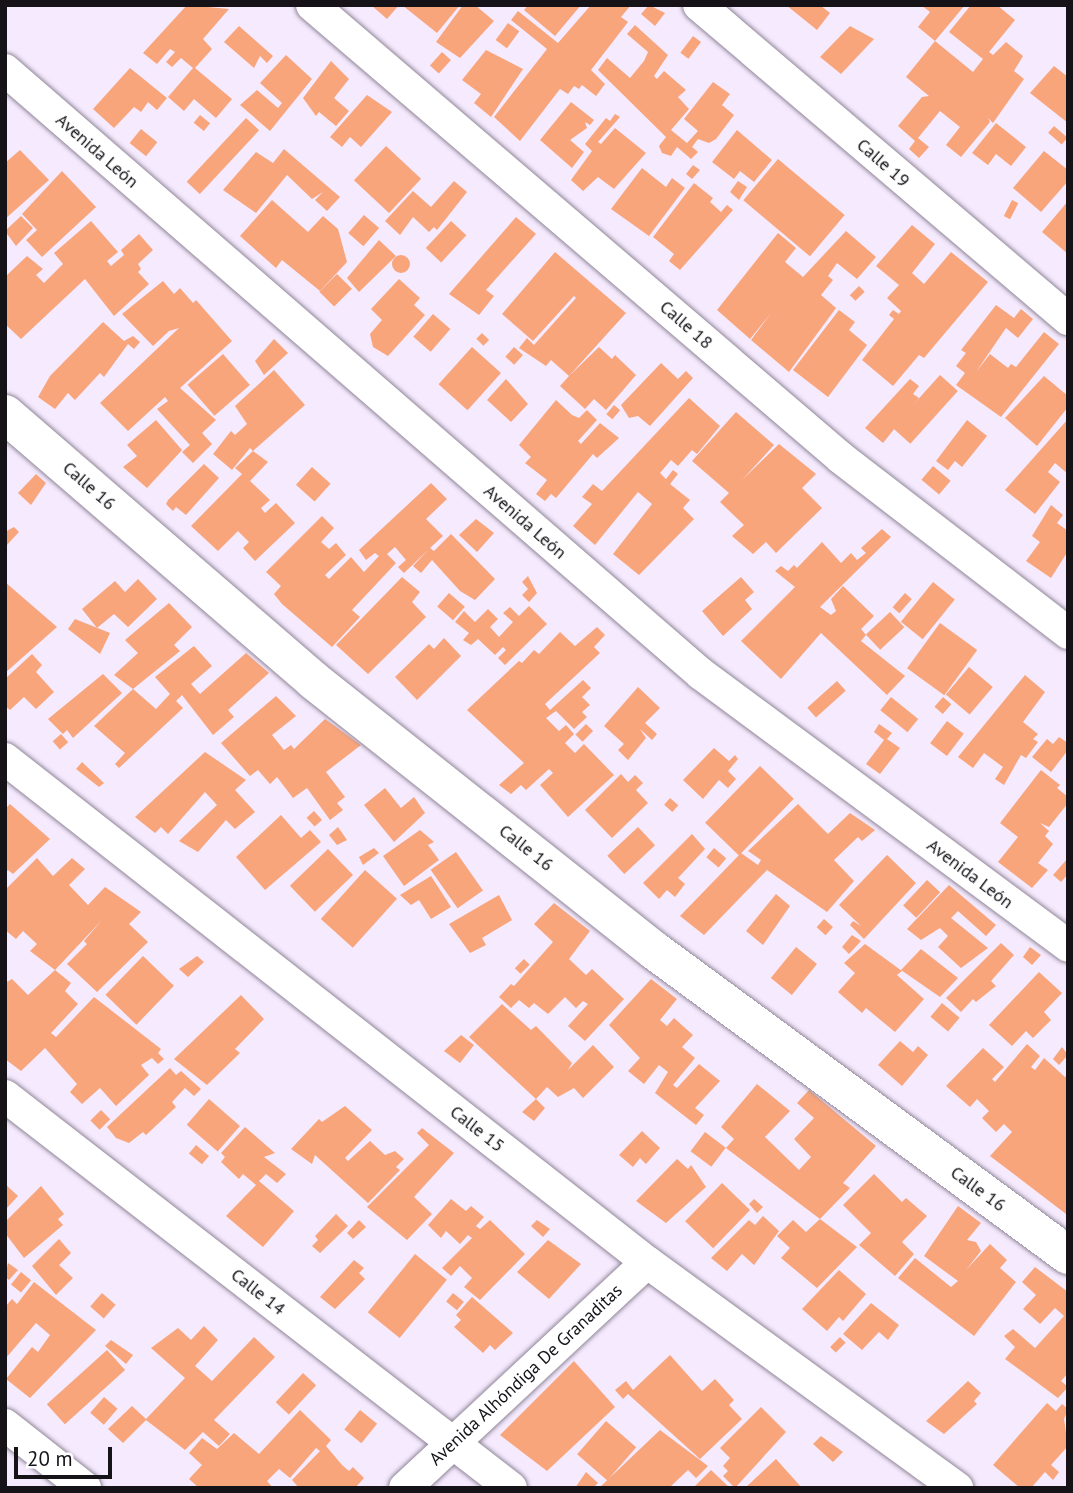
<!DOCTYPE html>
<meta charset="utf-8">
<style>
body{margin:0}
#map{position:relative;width:1073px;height:1493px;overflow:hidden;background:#f5eafe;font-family:"PT Sans",sans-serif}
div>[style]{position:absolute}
.building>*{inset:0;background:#f8a57c;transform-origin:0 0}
.round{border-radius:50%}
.roads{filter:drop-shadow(0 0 2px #908697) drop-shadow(0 0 2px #908697)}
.street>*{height:32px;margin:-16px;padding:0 16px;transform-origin:16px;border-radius:16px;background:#fff}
.secondary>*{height:38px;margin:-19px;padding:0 19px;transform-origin:19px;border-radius:19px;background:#fff}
span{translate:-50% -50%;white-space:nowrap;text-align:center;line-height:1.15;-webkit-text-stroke:6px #fff;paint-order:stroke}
.street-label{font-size:18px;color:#151218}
.frame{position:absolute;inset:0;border:7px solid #151218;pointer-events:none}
.scale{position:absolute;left:14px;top:1447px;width:98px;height:32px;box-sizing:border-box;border:4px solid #151218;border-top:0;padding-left:9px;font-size:21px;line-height:24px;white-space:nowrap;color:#151218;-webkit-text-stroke:5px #fff;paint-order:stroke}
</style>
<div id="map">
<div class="building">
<i style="clip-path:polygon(187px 5px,229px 9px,203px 39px,212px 49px,195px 68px,232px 99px,216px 118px,194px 99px,184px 111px,168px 97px,193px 68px,181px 58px,172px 67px,166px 62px,175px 52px,170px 49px,157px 64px,143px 53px)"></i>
<i style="clip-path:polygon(371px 5px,399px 5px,387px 19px)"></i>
<i style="clip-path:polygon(402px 5px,460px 5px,437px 33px)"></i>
<i style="clip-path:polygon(463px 5px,475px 5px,494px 21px,460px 58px,436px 42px)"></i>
<i style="clip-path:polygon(528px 5px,581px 5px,555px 36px,524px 10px)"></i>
<i style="clip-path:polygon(591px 5px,631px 5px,621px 17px,628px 22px,591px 70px,605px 84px,596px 96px,582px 85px,579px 89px,574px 86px,568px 94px,560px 89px,520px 141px,494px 117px,547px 49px,511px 20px,518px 11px,558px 43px)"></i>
<i style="clip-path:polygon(649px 5px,665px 13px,655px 26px,641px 14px)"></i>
<i style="clip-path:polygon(786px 5px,820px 5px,830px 13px,817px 30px)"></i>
<i style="clip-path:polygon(921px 5px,965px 5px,935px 41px,918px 27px,930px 12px)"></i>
<i style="clip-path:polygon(971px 5px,997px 5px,1015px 20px,989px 52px,993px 55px,1006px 42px,1023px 56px,1014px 71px,1024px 79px,993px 123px,988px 118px,990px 122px,961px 157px,946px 145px,960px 127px,940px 111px,918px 138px,929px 147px,919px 158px,909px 149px,915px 141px,898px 126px,922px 97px,929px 96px,906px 77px,935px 41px,973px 72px,983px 59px,949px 32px)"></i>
<i style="left:508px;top:23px;width:14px;height:21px;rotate:36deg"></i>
<i style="clip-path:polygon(635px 25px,668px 55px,654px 76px,657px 79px,664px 71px,686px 90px,678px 97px,689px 109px,671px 130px,687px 143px,698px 131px,684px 119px,713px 82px,730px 94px,722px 105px,734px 115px,716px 139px,709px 143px,698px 139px,692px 147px,698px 152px,691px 159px,677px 147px,671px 156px,662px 153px,659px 146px,666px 137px,598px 70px,607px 58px,630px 78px,644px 61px,648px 52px,627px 34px)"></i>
<i style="clip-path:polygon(239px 26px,273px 56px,267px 63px,260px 56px,254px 68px,224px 42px)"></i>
<i style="clip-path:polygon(850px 26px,874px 39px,841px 74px,820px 57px)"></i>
<i style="left:693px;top:36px;width:10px;height:21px;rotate:37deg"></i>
<i style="clip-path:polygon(486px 50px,523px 69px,491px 117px,474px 103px,481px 94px,462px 80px)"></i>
<i style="left:442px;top:52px;width:12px;height:18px;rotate:42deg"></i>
<i style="clip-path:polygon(286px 55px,312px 79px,270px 131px,240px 105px,257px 90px,278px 108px,282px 103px,260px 83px)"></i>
<i style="clip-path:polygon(331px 61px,349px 79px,334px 98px,349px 111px,336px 126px,319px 112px,316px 116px,303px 98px)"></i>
<i style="clip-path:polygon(1054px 66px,1068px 77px,1068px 123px,1030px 93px)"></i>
<i style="clip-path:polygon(130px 68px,167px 98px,157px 110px,148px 102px,141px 112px,134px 107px,114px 128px,93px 109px)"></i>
<i style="clip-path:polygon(367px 95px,392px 112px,361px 147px,350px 137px,342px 147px,330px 137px)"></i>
<i style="clip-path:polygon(571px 102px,594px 120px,590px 125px,585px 122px,587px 128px,570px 140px,584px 152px,572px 168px,540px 140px)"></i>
<i style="clip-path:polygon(615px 114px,620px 117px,598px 142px,601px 144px,615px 128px,646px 153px,614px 189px,598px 177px,583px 191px,571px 180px,592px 151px,585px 144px,606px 118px,610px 121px)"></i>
<i style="left:200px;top:115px;width:13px;height:10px;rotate:39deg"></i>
<i style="left:246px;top:118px;width:18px;height:87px;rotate:43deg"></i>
<i style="clip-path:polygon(996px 123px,1026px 147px,1011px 166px,996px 154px,988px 165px,972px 153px)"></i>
<i style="left:1054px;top:126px;width:18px;height:9px;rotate:41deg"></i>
<i style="left:141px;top:129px;width:21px;height:18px;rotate:39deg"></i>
<i style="clip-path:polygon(737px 130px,772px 160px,754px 182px,740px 171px,734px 179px,712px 162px)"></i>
<i style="left:386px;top:146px;width:48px;height:47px;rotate:43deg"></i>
<i style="clip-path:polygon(284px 149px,340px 197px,327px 211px,315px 200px,323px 192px,312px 199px,287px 175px,256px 213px,223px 190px,256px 152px,273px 163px)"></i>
<i style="clip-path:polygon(20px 150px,49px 180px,5px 219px,5px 163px)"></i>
<i style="clip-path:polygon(1044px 151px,1068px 170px,1068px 181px,1041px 212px,1013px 188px)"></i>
<i style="left:778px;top:159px;width:87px;height:54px;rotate:40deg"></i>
<i style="clip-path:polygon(693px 165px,700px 170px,692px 179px,686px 174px)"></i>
<i style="clip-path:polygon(642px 168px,666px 187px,672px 178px,685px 188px,649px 236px,611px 209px)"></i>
<i style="clip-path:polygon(62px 171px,96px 207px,42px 257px,26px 240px,37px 230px,22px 214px)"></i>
<i style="clip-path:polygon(454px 181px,467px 192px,437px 230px,434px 227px,429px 232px,413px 217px,400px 235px,385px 221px,413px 191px,431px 207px)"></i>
<i style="clip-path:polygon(738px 181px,747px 187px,739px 200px,730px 192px)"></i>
<i style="clip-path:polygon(694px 183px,713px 198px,710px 202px,721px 212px,727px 205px,733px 210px,680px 270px,669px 261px,674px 254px,653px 237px)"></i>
<i style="clip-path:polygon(272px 200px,308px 232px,323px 216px,338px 229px,347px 262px,320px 291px,282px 260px,276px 268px,240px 236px)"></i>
<i style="left:1012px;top:200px;width:7px;height:18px;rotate:27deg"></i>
<i style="clip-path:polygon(1068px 201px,1068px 254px,1042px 232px)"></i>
<i style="left:364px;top:215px;width:20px;height:24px;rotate:41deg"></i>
<i style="clip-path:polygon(21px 216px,33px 228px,16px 246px,5px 231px)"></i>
<i style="clip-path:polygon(516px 217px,536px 234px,486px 290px,494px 296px,479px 315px,449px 294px)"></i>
<i style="clip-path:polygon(91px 221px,118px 252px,107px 261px,111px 266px,124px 255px,121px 250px,139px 234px,153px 250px,138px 264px,141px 269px,138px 272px,149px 284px,114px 316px,85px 279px,21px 339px,5px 324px,5px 277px,27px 256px,43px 269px,36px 275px,44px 283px,63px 264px,54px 253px)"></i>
<i style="left:451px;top:221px;width:21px;height:37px;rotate:43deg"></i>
<i style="clip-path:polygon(912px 225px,935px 244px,912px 273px,924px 284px,951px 252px,988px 282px,924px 358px,919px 355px,893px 386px,862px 360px,894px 319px,889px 315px,893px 310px,899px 314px,901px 311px,887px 298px,899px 285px,876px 266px)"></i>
<i style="clip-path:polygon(846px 231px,876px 257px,857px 279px,837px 263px,828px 276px,833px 280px,821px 295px,836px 308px,789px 372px,751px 340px,771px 313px,750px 339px,717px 310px,778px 233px,796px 248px,785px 262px,803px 277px)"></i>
<i style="clip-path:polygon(379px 240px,396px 256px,359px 292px,347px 278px)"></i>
<i style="clip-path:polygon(555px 252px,626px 313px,569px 376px,599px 347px,612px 359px,615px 355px,636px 375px,606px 410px,594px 399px,585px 409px,560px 386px,569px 376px,551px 360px,546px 366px,519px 348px,527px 338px,534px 345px,576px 298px,574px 296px,533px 341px,502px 314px)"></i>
<i class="round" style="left:392px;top:255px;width:18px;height:18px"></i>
<i style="left:337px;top:274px;width:21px;height:25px;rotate:45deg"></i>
<i style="clip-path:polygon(399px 279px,420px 298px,414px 305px,425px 315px,388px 356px,373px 347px,370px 334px,382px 320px,371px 309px)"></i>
<i style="clip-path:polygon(163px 281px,174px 294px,180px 288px,193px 303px,196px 300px,232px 341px,180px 388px,216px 420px,202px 433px,212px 444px,193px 463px,182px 452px,190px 445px,157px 409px,168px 401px,165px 397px,128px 431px,100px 403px,179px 328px,169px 331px,153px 346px,122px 314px)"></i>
<i style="left:859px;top:286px;width:8px;height:13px;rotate:45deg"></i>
<i style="clip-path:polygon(996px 305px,1014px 318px,1021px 309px,1033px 319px,1018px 338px,1006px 328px,976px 372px,990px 354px,1008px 368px,1011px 364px,1016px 367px,1044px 332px,1059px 344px,1001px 417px,956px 385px,965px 373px,956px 366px,966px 353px,961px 350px)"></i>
<i style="clip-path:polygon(839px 310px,855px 322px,849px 330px,867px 345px,828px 397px,793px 370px)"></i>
<i style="left:433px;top:314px;width:23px;height:30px;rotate:41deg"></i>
<i style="clip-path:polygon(103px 322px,124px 341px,133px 336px,140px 342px,134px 349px,128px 344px,104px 377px,100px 373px,75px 400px,68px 393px,55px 409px,38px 397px,50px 376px)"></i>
<i style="left:482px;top:333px;width:10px;height:8px;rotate:45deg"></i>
<i style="clip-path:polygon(274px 339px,288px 353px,264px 375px,255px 361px)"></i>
<i style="left:472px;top:347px;width:39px;height:50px;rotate:42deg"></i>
<i style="left:514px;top:347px;width:12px;height:13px;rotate:42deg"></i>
<i style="left:223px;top:354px;width:41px;height:47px;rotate:49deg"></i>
<i style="clip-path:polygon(661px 363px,678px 379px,686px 371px,693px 378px,650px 426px,638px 416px,629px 418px,621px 405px)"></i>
<i style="clip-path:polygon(274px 370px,305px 405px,253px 451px,268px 462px,250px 481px,270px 500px,261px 508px,265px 513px,276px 503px,295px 523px,255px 561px,243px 548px,249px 542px,238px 531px,218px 551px,191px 526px,242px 474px,235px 468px,253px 451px,250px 448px,232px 470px,213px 454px,231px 431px,235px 435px,247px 424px,235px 406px)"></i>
<i style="left:940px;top:375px;width:24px;height:71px;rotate:42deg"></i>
<i style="clip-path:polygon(1044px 376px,1068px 396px,1068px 407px,1037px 446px,1005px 418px)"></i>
<i style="clip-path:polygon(506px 379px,528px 404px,511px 422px,487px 400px)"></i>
<i style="clip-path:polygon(910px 379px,919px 386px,913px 394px,919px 398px,883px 443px,865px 428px)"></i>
<i style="clip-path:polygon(689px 398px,720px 426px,697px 454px,692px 450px,678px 466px,671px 460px,660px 473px,666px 479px,673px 470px,678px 474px,670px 484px,690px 500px,683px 508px,694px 519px,639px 575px,613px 554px,652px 504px,638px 492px,595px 545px,573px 526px,592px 504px,582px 497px,593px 484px,602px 491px)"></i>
<i style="clip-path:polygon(556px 400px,572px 415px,579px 418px,587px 410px,597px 420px,578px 441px,581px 444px,600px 423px,619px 438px,597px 458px,593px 454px,556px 498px,551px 494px,545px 501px,536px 494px,547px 480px,525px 463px,531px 457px,519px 445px)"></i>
<i style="left:614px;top:405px;width:8px;height:12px;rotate:40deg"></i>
<i style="clip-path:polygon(736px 412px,774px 445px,742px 480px,779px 444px,816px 474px,802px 488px,822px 508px,776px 553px,766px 542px,753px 554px,732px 536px,744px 525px,720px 502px,729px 493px,692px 461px)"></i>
<i style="clip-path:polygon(1068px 419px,1068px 474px,1055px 463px,1048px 472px,1060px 482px,1035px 514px,1005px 490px)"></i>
<i style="clip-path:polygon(156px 420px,182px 450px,147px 488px,123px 467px,137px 456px,127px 445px)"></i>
<i style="clip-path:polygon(967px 420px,987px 436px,962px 467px,955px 461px,948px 470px,936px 461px)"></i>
<i style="clip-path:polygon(204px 464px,219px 478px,186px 515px,176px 507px,173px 511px,166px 504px,168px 500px)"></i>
<i style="left:933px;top:466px;width:23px;height:18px;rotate:40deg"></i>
<i style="left:312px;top:467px;width:25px;height:24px;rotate:42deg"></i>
<i style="clip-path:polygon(36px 474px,46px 483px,31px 505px,18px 493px)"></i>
<i style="clip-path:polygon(431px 483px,447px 499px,426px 519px,443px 536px,430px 548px,434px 551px,451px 534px,495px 579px,475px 600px,460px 591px,432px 560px,421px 573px,413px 566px,428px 550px,404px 573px,398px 567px,406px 560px,395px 547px,387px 554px,396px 563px,352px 610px,360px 617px,332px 647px,282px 604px,274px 594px,281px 586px,266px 572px,322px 516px,334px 528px,321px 542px,329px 549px,336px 543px,346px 555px,325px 575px,329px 579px,351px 557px,364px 572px,379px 556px,375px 553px,366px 560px,359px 550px)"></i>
<i style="clip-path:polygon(1051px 505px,1063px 515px,1057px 523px,1068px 531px,1068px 551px,1051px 578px,1026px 561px,1040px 542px,1032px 536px)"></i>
<i style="clip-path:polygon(476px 519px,494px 533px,477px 552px,459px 535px)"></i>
<i style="clip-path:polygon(14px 527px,19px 532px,5px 547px,5px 532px)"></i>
<i style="clip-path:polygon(882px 529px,891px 537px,820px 607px,831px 615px,836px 611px,831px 599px,843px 586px,874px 616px,861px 629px,866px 635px,861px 641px,905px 676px,887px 695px,821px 633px,781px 679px,741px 641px,795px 587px,775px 571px,781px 566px,788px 571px,794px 565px,797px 568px,822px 542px,841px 563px,851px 553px,857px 560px,866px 553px,861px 548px)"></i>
<i style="clip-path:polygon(528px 576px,537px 593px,529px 602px,522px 595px,528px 589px,522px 582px)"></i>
<i style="clip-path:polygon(402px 577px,420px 592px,412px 602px,426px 617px,368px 674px,336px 645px)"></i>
<i style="clip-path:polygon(741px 577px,754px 592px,745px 600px,752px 609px,723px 636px,702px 611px)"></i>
<i style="clip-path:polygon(138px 579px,157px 599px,128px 627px,114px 614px,97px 628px,82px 609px,115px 581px,125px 592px)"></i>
<i style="clip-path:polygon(5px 582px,57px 627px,5px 673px)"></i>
<i style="left:933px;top:582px;width:28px;height:51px;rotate:39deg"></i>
<i style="left:449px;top:593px;width:21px;height:18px;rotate:41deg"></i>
<i style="left:905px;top:593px;width:9px;height:19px;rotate:41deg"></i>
<i style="clip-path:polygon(169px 603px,192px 627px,174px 645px,180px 651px,133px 689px,156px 709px,170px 694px,155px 677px,194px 646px,212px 666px,191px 684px,200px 694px,246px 653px,269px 673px,228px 710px,234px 717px,213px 735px,182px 695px,176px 701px,183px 708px,119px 768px,115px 764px,125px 753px,94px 726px,133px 689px,114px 675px,138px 653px,125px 640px)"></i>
<i style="clip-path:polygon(529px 606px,547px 624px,505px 665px,498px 658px,506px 650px,503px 647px,495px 655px,478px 639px,471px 645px,463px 640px,469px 633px,455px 622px,464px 611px,475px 622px,488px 609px,498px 619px,490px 627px,499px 637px,513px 622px,503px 613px,510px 607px,519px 616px)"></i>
<i style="left:890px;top:612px;width:21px;height:33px;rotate:47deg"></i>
<i style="clip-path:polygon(75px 619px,110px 633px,100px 654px,68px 629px)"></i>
<i style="left:940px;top:623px;width:46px;height:56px;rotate:36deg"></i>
<i style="clip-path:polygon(597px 627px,605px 635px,594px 647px,600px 653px,545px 704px,550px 710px,583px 680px,591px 688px,582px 697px,590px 705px,582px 712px,587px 717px,574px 729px,556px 711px,546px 718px,559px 731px,566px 725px,574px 734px,565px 743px,575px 753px,584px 744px,614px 775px,568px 817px,540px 785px,553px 773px,549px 769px,526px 790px,521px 785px,511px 794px,499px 785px,524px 763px,467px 710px,519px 661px,522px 663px,534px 650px,539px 654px,560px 632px,575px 646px)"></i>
<i style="clip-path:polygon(444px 638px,461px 656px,417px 700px,395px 677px,429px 644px,434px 649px)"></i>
<i style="clip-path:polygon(32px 654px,42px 665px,36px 672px,54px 692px,36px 709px,24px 697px,10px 710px,5px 706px,5px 679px)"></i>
<i style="left:969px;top:667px;width:31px;height:36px;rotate:40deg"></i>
<i style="clip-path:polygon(103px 674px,122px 693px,73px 738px,67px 730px,63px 734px,48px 719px)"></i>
<i style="clip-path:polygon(1025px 675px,1045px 692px,1023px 722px,1038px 734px,1033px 739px,1038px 742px,1026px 758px,1021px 755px,1004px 785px,995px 779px,1003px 767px,984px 753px,973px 768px,958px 757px)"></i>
<i style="left:837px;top:681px;width:13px;height:40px;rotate:48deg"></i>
<i style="clip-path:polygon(638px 687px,660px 708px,645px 723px,657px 734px,652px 740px,640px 729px,646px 738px,628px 760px,618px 750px,624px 744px,604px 726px)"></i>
<i style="clip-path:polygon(276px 696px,296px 716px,272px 735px,284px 750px,291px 745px,294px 749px,325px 719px,361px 745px,326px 772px,345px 797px,337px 803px,343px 810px,330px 820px,307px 788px,293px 798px,277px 777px,270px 784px,258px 770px,250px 776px,221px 743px)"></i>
<i style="left:891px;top:697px;width:35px;height:17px;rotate:39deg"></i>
<i style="left:943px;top:697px;width:11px;height:13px;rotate:41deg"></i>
<i style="left:947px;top:721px;width:21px;height:28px;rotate:37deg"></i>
<i style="left:586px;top:724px;width:10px;height:15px;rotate:45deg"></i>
<i style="clip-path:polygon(879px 724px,892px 733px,887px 739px,900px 748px,880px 774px,866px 764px,884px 740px,874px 732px)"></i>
<i style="left:61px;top:734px;width:11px;height:11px;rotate:49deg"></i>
<i style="clip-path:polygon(1059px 737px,1068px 743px,1068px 750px,1051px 772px,1032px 757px,1047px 739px,1053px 744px)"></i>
<i style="clip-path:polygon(714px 748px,729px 761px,735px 755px,738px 759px,728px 771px,736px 779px,728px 788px,719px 780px,703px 799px,683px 780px)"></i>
<i style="clip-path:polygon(205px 752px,246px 780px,235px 790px,255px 812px,235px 829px,226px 820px,198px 852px,179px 841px,217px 805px,205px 792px,168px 834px,161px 827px,155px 833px,135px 817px)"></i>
<i style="clip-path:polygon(82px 762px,104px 783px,99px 787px,76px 769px)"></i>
<i style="left:760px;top:766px;width:47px;height:79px;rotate:44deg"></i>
<i style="clip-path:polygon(1041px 770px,1060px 785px,1057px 788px,1068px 797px,1068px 803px,1049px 827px,1040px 823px,1049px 831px,1045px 836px,1053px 844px,1038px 863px,1048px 870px,1032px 888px,998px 862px,1018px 837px,1000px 823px)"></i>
<i style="clip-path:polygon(621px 774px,628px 782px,635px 775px,643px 783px,636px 790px,648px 803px,612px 838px,585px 810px)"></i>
<i style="clip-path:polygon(385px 788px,401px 808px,414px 797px,425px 813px,394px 842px,364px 805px)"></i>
<i style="left:670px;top:798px;width:11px;height:9px;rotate:41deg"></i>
<i style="clip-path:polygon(10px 804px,50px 839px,13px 874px,8px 870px,5px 873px,5px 809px)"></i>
<i style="clip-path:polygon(798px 804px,828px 834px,850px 813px,875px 830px,862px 841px,858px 837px,834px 860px,854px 881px,827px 912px,767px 870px,704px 935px,680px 916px,741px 853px,758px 865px,761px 860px,748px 851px)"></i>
<i style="left:314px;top:811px;width:12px;height:10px;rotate:48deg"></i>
<i style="clip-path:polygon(281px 815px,301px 838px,310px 830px,321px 842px,265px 890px,236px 857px)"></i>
<i style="clip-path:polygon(338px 827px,347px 840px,337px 845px,329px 835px)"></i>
<i style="left:638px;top:827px;width:25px;height:42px;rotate:47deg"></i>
<i style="clip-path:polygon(420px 830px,434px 842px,428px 845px,439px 860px,404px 886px,383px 856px)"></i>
<i style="clip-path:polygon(692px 834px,705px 849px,678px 878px,685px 884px,675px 897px,667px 890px,659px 899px,643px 883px)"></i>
<i style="clip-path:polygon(374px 848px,379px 853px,363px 865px,359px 857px)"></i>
<i style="left:714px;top:848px;width:16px;height:12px;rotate:40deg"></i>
<i style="left:328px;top:849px;width:36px;height:53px;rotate:46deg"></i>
<i style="left:456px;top:852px;width:47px;height:31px;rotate:55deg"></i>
<i style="clip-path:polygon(887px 855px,916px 883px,864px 939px,850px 925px,853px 921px,861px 926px,839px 905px)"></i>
<i style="clip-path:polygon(37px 858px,53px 876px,72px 858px,85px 869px,69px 885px,88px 905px,105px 887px,141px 912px,129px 924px,148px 942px,97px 992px,67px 964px,87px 944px,84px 941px,102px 920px,55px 970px,30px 951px,37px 944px,23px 931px,16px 939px,5px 930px,5px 890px)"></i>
<i style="clip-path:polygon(1068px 858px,1068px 874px,1061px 882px,1053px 875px)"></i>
<i style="left:365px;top:870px;width:43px;height:66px;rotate:42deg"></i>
<i style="clip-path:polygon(431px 876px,451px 907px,431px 919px,419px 900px,411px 905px,400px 895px)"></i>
<i style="left:927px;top:880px;width:18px;height:35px;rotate:43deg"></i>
<i style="clip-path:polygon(949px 885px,996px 925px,986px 936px,958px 911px,951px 918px,988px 948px,961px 968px,938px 947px,948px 936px,940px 928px,921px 940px,907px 929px)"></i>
<i style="clip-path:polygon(776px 894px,790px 906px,763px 945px,746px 931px)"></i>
<i style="clip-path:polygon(499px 895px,512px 920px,482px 938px,486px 945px,470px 953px,449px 924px)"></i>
<i style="clip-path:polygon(554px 903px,590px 931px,569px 959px,586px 975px,592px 969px,624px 999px,585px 1041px,568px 1026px,588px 1004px,583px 1001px,576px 1008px,565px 997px,548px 1014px,534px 1003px,529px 1008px,519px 1000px,511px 1008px,499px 997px,511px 984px,514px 986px,553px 942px,534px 924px)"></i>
<i style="left:824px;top:919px;width:12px;height:11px;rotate:42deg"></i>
<i style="clip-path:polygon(852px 935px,861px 941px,849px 954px,842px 947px)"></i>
<i style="clip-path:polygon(1001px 943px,1014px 955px,991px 981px,996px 986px,976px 1002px,973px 999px,961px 1012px,946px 998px)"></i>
<i style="clip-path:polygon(865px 944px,902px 971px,897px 975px,924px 999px,895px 1032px,866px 1008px,862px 1013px,838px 992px,855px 973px,844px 963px)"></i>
<i style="left:796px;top:947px;width:27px;height:40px;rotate:39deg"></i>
<i style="clip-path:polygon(1030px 947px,1041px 955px,1032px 965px,1023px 957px)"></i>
<i style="clip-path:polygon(921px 949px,958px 978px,940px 997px,901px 970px)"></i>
<i style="left:143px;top:956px;width:43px;height:54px;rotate:44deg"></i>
<i style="clip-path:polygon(197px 956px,204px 962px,188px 977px,179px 969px)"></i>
<i style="left:524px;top:959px;width:8px;height:13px;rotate:45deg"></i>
<i style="clip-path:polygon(55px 970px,71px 983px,65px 991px,78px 1004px,51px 1033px,56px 1037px,94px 997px,161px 1049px,158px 1053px,164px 1059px,158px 1064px,152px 1058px,141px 1065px,149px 1075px,116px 1106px,100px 1088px,82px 1104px,70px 1092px,77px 1084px,45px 1048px,21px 1071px,5px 1059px,5px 983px,12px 979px,28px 995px)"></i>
<i style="clip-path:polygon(1039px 972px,1062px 993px,1044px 1012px,1051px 1020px,1033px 1038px,1026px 1031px,1012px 1046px,989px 1025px)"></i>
<i style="clip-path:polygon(651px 979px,677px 999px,660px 1020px,667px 1026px,674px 1018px,693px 1035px,682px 1047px,695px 1058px,673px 1085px,677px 1088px,699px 1064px,720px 1081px,695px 1108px,704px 1115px,696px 1125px,655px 1093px,668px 1072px,659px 1065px,644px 1084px,628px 1071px,640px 1058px,609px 1025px)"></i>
<i style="clip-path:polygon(241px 995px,264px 1019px,235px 1049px,240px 1053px,207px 1085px,174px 1059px)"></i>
<i style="left:942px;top:1003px;width:23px;height:18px;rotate:40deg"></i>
<i style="clip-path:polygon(502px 1004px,531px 1030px,536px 1026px,572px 1063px,568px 1070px,593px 1045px,614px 1067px,583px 1098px,574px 1088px,558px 1097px,547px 1087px,536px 1099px,545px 1108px,534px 1121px,522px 1112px,536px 1099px,469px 1037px)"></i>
<i style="clip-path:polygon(461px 1035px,474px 1045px,460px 1063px,444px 1051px)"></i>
<i style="clip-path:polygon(900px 1041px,913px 1052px,918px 1046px,928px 1055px,902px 1086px,878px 1065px)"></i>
<i style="clip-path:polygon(1027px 1044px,1040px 1056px,1031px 1067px,1035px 1070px,1044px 1058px,1065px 1077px,1068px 1074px,1066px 1214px,990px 1156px,1012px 1132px,1004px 1124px,996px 1132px,982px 1118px,989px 1111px,977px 1099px,970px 1107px,946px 1086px,983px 1048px,1004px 1067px,992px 1079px,995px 1082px)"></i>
<i style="clip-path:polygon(1062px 1047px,1068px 1055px,1059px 1065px,1053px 1059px)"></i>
<i style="clip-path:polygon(170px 1068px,176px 1075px,181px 1071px,201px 1089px,194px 1096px,185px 1088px,172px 1102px,176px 1107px,146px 1135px,143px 1132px,129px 1143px,116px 1138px,107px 1127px)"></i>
<i style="clip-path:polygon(757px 1084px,790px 1111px,765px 1137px,799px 1170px,811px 1157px,794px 1139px,814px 1118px,797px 1103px,809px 1090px,876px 1146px,843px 1183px,850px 1188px,820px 1219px,726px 1148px,734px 1139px,721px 1127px)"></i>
<i style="left:209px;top:1099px;width:41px;height:34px;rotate:41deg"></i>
<i style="clip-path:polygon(345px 1106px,372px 1130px,345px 1158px,348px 1161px,370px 1141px,385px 1155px,395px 1151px,404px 1159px,396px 1167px,400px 1170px,368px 1203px,315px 1155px,312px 1164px,291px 1149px,319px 1119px,322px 1122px)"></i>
<i style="left:101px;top:1110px;width:13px;height:15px;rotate:45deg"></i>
<i style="clip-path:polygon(245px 1127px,275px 1153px,264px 1157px,286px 1174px,277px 1183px,266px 1174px,259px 1181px,294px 1211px,263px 1247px,226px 1216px,256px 1185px,243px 1174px,239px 1179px,221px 1162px,225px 1157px,221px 1153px)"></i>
<i style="clip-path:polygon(422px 1128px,454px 1153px,414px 1197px,432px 1214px,407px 1240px,367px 1207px,429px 1145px,417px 1133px)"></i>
<i style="clip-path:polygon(642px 1131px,660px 1148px,646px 1164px,640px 1158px,633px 1167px,619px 1155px)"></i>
<i style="left:705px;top:1132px;width:26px;height:24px;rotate:37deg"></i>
<i style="left:196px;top:1145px;width:17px;height:11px;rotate:40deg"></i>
<i style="clip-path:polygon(677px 1159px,688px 1169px,691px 1165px,706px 1187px,666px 1223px,636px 1201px)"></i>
<i style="clip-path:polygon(874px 1174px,902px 1202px,906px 1198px,927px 1216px,902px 1242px,914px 1254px,895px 1276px,859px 1245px,871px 1233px,843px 1205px)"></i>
<i style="left:722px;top:1183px;width:39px;height:53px;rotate:44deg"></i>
<i style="clip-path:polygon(5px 1184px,18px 1196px,5px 1210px)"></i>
<i style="clip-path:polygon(41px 1186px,64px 1214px,58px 1219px,63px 1225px,24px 1258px,5px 1233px,5px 1222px)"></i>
<i style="clip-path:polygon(451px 1199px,466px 1211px,471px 1206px,484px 1217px,476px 1226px,480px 1229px,490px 1220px,525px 1254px,480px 1300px,464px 1287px,472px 1278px,460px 1266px,451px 1276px,442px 1268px,472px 1238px,468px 1235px,460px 1244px,446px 1231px,441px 1238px,428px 1225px)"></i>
<i style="clip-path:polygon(754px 1199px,763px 1207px,757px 1213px,749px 1204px)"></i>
<i style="clip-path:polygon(958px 1206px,981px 1223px,967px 1240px,976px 1242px,981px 1251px,966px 1270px,990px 1244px,1007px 1260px,1000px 1268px,1016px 1282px,974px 1336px,898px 1278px,915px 1258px,951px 1287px,958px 1281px,924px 1256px)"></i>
<i style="clip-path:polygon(336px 1214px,348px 1226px,320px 1253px,312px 1246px,318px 1240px,315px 1236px)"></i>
<i style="clip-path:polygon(763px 1216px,779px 1231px,754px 1265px,742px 1254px,727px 1271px,711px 1258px,749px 1220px,755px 1225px)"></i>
<i style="clip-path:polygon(820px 1219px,857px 1247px,817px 1288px,781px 1258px,790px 1248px,777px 1236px,793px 1220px,806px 1232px)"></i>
<i style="clip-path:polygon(359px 1220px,366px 1227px,353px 1239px,347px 1233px)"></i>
<i style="clip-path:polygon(537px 1220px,550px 1229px,543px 1237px,531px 1226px)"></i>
<i style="clip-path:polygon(59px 1239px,71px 1253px,59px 1265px,73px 1278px,56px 1295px,32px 1266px)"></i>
<i style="clip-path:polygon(548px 1240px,581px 1264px,549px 1299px,517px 1272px)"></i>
<i style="left:415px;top:1254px;width:41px;height:75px;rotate:39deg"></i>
<i style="clip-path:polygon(354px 1260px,364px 1268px,359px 1273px,365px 1279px,335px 1309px,320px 1297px)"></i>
<i style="clip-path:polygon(8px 1263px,18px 1270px,9px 1280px,5px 1277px)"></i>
<i style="clip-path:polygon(1035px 1267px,1068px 1292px,1068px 1373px,1061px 1381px,1068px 1387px,1058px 1398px,1005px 1359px,1015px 1347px,1004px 1336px,1013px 1329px,1035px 1348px,1064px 1316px,1055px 1308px,1040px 1324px,1023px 1309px,1036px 1295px,1022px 1282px)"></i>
<i style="clip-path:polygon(839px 1270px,866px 1294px,843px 1321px,839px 1317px,827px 1331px,802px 1309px)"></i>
<i style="left:21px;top:1272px;width:13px;height:16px;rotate:39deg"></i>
<i style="clip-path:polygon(34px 1282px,96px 1330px,30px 1398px,6px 1379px,32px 1347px,38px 1352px,50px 1335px,36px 1323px,5px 1359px,5px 1307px,12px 1299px,17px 1304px)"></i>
<i style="left:102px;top:1293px;width:18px;height:18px;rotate:41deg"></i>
<i style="left:453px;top:1293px;width:14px;height:11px;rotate:39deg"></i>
<i style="clip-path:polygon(472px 1297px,513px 1333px,495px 1350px,490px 1345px,483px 1353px,454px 1327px,461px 1320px,456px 1315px)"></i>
<i style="clip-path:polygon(871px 1303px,899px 1325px,888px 1340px,879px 1332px,862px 1350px,843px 1334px)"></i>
<i style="clip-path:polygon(204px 1326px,218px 1340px,195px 1366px,212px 1381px,254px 1337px,275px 1357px,214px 1420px,230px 1434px,219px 1446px,203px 1432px,185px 1450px,146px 1420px,123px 1443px,108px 1429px,132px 1406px,146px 1419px,185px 1378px,151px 1348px,178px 1328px,191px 1340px)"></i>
<i style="left:840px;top:1337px;width:8px;height:14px;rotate:45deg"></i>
<i style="clip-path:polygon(111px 1340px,133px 1355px,126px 1364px,105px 1346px)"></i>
<i style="left:107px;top:1350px;width:27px;height:81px;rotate:48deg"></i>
<i style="clip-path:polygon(670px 1355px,702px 1391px,715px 1379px,734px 1400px,729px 1405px,742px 1419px,700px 1459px,628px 1394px,623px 1399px,615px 1390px,626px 1381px,633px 1390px)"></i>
<i style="clip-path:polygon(574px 1361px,615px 1407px,547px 1471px,500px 1435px)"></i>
<i style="left:303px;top:1373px;width:18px;height:40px;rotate:43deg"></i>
<i style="clip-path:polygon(968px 1381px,981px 1393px,974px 1401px,977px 1404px,944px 1434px,926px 1421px)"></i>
<i style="left:104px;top:1397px;width:18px;height:21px;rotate:41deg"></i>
<i style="clip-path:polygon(1047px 1403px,1056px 1411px,1062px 1404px,1068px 1409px,1064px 1419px,1068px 1446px,1051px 1465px,1059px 1472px,1053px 1480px,1045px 1472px,1031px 1488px,1020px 1488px,993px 1465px)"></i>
<i style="clip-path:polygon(761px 1407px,786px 1432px,735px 1488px,723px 1476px,728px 1471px,723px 1466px,730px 1458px,720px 1448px)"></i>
<i style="clip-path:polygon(300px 1410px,331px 1440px,326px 1446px,342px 1465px,349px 1471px,353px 1467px,364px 1478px,355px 1488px,299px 1488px,292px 1480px,320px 1451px,316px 1448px,290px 1478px,279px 1469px,267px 1481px,273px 1488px,199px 1488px,189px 1479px,202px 1465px,189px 1453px,202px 1438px,217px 1449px,234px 1433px,259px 1454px)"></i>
<i style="left:360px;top:1410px;width:22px;height:25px;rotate:39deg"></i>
<i style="left:606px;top:1421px;width:40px;height:44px;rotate:41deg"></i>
<i style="clip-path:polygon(660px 1430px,708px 1466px,696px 1478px,688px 1470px,669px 1488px,599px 1488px)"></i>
<i style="clip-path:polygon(821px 1436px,843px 1452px,833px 1462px,813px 1444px)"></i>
<i style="clip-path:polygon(776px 1459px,802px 1488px,745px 1488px)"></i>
<i style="clip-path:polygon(711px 1470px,730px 1488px,693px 1488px)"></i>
<i style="clip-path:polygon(586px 1472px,598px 1483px,593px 1488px,575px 1488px)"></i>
</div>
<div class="roads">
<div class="street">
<i style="left:312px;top:5px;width:696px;rotate:40.57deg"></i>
<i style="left:841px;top:458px;width:287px;rotate:37.6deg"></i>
<i style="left:699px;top:5px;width:485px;rotate:40.4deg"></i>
<i style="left:5px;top:70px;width:922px;rotate:40.95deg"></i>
<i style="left:701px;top:674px;width:457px;rotate:36.5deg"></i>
<i style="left:5px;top:759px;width:816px;rotate:38.08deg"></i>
<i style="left:647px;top:1262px;width:384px;rotate:36.1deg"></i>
<i style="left:5px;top:1096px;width:640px;rotate:37.77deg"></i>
<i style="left:5px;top:1425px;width:102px;rotate:38.2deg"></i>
<i style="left:405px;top:1488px;width:331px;rotate:-43deg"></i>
</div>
<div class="secondary">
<i style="left:5px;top:414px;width:407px;rotate:40.8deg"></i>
<i style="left:313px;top:680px;width:436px;rotate:38.4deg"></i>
<i style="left:655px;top:951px;width:513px;rotate:36.36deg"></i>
</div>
</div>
<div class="street-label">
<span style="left:97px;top:151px;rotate:41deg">Avenida León</span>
<span style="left:883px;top:163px;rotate:41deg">Calle 19</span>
<span style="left:686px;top:325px;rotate:41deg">Calle 18</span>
<span style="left:89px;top:486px;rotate:41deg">Calle 16</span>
<span style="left:525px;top:522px;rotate:41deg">Avenida León</span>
<span style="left:526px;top:848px;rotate:38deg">Calle 16</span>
<span style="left:970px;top:874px;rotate:37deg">Avenida León</span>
<span style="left:477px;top:1129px;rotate:38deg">Calle 15</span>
<span style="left:978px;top:1189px;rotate:36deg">Calle 16</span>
<span style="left:258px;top:1292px;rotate:38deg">Calle 14</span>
<span style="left:526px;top:1375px;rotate:-43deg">Avenida Alhóndiga De Granaditas</span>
</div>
<div class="frame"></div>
<div class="scale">20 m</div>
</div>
